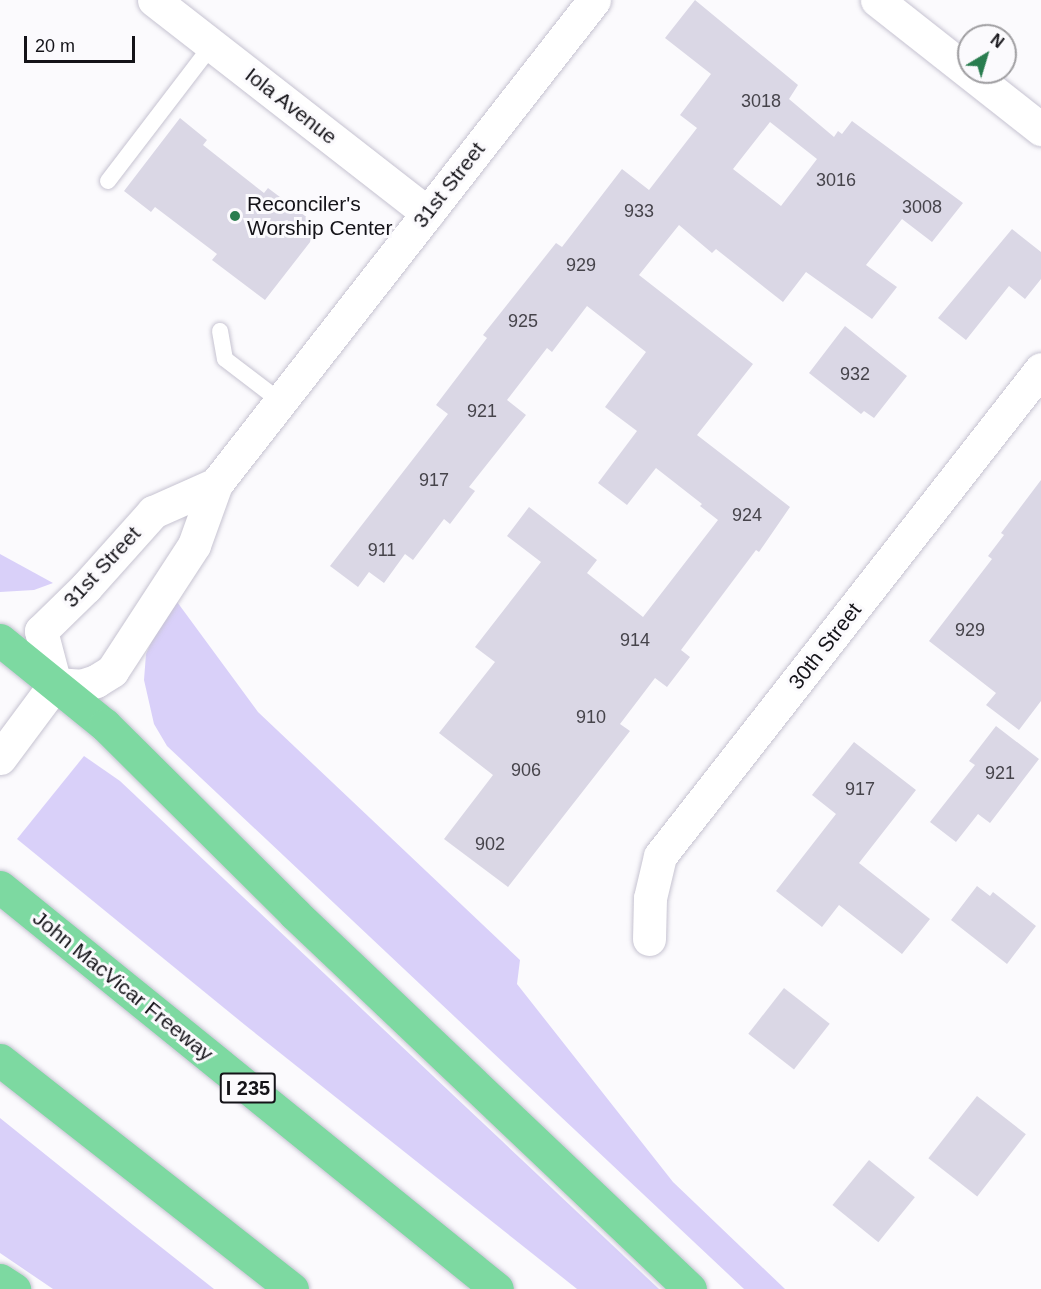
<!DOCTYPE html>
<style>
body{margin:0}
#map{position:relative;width:1041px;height:1289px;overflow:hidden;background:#fbfafd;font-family:Arial,sans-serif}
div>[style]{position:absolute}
.green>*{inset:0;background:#d9d0f9}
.building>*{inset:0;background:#dad7e5;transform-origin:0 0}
.roads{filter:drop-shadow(0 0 2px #c6c3d1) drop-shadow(0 0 2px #c6c3d1)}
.lane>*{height:16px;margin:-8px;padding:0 8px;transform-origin:8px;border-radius:8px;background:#fff}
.street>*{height:33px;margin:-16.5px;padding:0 16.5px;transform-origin:16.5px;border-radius:16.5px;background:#fff}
.secondary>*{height:33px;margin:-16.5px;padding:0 16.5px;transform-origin:16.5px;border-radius:16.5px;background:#fff}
.highway>*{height:33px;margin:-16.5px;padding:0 16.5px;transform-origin:16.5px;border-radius:16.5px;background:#7dd9a1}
.dots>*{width:16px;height:16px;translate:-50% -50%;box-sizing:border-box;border:3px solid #fbfafd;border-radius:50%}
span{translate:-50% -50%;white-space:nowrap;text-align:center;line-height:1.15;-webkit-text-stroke:6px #fbfafd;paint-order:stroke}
.number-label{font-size:18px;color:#46444b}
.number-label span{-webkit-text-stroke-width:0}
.shield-label span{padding:2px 4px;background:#fbfafd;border:2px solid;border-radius:4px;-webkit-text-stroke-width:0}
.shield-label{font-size:20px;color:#141318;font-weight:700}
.street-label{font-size:21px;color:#141318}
.poi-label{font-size:21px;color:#141318}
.left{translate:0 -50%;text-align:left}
.north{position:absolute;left:957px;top:24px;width:60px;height:60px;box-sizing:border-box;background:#fbfafd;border:2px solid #9f9ea1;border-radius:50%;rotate:38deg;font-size:16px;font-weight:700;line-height:24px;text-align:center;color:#141318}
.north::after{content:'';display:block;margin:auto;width:21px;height:27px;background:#297d4f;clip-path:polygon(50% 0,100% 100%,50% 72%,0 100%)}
.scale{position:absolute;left:24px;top:36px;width:111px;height:27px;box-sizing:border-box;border:3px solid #141318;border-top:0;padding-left:8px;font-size:18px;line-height:21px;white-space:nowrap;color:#141318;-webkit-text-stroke:4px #fbfafd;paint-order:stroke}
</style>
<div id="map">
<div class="green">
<i style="clip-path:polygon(0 554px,53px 583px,34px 590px,0 592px)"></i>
<i style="clip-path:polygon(172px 595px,258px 712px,520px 960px,517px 984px,673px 1182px,785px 1289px,744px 1289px,167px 746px,154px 724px,144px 680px,146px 654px)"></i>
<i style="clip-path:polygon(84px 756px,120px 781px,659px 1289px,577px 1289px,245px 1025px,17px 839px)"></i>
<i style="clip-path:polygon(0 1118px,133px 1225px,214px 1289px,53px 1289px,0 1253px)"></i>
</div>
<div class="building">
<i style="clip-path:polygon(evenodd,695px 0,798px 85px,789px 99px,834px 137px,838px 131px,842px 134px,852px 121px,963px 203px,932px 242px,902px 219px,866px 265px,897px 287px,872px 319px,806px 272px,783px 302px,716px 249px,712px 253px,679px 225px,639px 275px,753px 364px,697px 435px,790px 507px,759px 552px,756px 550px,681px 650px,690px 657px,667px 687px,655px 678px,620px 724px,630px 731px,508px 887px,444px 839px,493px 775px,439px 733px,495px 662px,475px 647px,541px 562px,507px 536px,529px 507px,597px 560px,587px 573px,643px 617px,718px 520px,700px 506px,702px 504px,656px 468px,627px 505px,598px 483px,637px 431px,605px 407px,646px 352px,587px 306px,552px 352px,547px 348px,507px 400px,526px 415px,469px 487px,475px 491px,450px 524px,444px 519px,413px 560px,405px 554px,384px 583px,369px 572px,358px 587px,330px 566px,448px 414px,436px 405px,487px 338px,483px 335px,556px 243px,562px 247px,622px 169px,649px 190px,697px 128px,680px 115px,711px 74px,665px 38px,695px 0,770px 122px,817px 159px,781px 206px,733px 169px,770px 122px)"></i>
<i style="clip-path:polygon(180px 118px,207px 140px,203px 145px,264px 193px,268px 188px,321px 228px,265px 300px,212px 260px,217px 254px,155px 207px,151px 212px,124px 191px)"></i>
<i style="clip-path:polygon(1012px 229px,1041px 252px,1041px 279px,1025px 299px,1009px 286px,966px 340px,938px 318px)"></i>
<i style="clip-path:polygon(845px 326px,907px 376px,874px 418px,864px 411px,861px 414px,809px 373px)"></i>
<i style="clip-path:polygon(1041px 480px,1041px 701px,1019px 730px,986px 705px,996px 693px,929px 641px,992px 559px,988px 556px,1004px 535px,1001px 533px)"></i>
<i style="clip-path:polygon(996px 726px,1039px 759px,990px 823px,978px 814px,956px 842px,930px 822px,975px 765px,969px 761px)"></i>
<i style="clip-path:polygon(854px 742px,916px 790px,859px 863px,930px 919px,902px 954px,839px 905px,822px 927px,776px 891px,836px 814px,812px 795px)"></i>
<i style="clip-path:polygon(977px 886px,990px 896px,993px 892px,1036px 926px,1007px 964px,951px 920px)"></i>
<i style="left:784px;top:988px;width:58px;height:58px;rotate:38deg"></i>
<i style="left:977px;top:1096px;width:62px;height:79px;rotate:38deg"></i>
<i style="left:869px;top:1160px;width:59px;height:58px;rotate:39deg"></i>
</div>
<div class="roads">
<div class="lane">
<i style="left:108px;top:181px;width:171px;rotate:-52.6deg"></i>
<i style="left:220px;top:331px;width:28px;rotate:80deg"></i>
<i style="left:225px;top:359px;width:69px;rotate:37.4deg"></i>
</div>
<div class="street">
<i style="left:154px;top:0;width:347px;rotate:37.9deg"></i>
<i style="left:877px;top:0;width:209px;rotate:38.2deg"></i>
<i style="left:649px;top:939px;width:41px;rotate:-88.6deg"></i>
<i style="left:650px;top:898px;width:43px;rotate:-76.6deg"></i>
<i style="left:660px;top:856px;width:618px;rotate:-51.96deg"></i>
</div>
<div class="secondary">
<i style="left:55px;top:684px;width:26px;rotate:4deg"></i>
<i style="left:81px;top:686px;width:16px;rotate:-18deg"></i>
<i style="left:96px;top:681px;width:19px;rotate:-32deg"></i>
<i style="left:112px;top:671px;width:150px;rotate:-56.9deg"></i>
<i style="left:194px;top:545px;width:65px;rotate:-70.2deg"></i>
<i style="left:216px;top:484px;width:614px;rotate:-52.01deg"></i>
<i style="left:55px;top:684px;width:55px;rotate:-104.8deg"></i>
<i style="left:41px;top:631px;width:63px;rotate:-44.4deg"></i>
<i style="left:86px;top:587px;width:101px;rotate:-48.2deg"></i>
<i style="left:153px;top:512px;width:69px;rotate:-24deg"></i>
<i style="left:0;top:758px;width:92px;rotate:-53.4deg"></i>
</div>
<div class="highway">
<i style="left:0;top:640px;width:135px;rotate:39deg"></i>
<i style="left:105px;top:725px;width:267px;rotate:44.8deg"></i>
<i style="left:294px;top:913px;width:546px;rotate:43.52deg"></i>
<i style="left:0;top:887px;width:639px;rotate:38.97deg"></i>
<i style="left:0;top:1060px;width:371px;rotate:38.1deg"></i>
<i style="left:0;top:1280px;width:17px;rotate:33deg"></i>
</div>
</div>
<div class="dots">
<i style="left:235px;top:216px;background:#297d4f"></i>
</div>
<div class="number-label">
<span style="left:761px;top:101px">3018</span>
<span style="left:836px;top:180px">3016</span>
<span style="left:922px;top:207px">3008</span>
<span style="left:639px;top:211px">933</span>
<span style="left:581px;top:265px">929</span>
<span style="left:523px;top:321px">925</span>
<span style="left:855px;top:374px">932</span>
<span style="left:482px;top:411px">921</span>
<span style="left:434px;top:480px">917</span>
<span style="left:747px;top:515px">924</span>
<span style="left:382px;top:550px">911</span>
<span style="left:970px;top:630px">929</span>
<span style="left:635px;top:640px">914</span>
<span style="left:591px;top:717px">910</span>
<span style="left:526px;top:770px">906</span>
<span style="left:1000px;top:773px">921</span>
<span style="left:860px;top:789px">917</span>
<span style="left:490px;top:844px">902</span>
</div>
<div class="shield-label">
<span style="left:248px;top:1088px">I 235</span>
</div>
<div class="street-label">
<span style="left:291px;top:106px;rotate:38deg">Iola Avenue</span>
<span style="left:449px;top:185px;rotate:-52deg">31st Street</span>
<span style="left:102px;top:567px;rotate:-47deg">31st Street</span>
<span style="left:825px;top:646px;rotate:-52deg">30th Street</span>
<span style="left:123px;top:986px;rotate:39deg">John MacVicar Freeway</span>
</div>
<div class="poi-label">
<span class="left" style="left:247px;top:216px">Reconciler's<br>Worship Center</span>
</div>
<div class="north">N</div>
<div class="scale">20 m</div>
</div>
